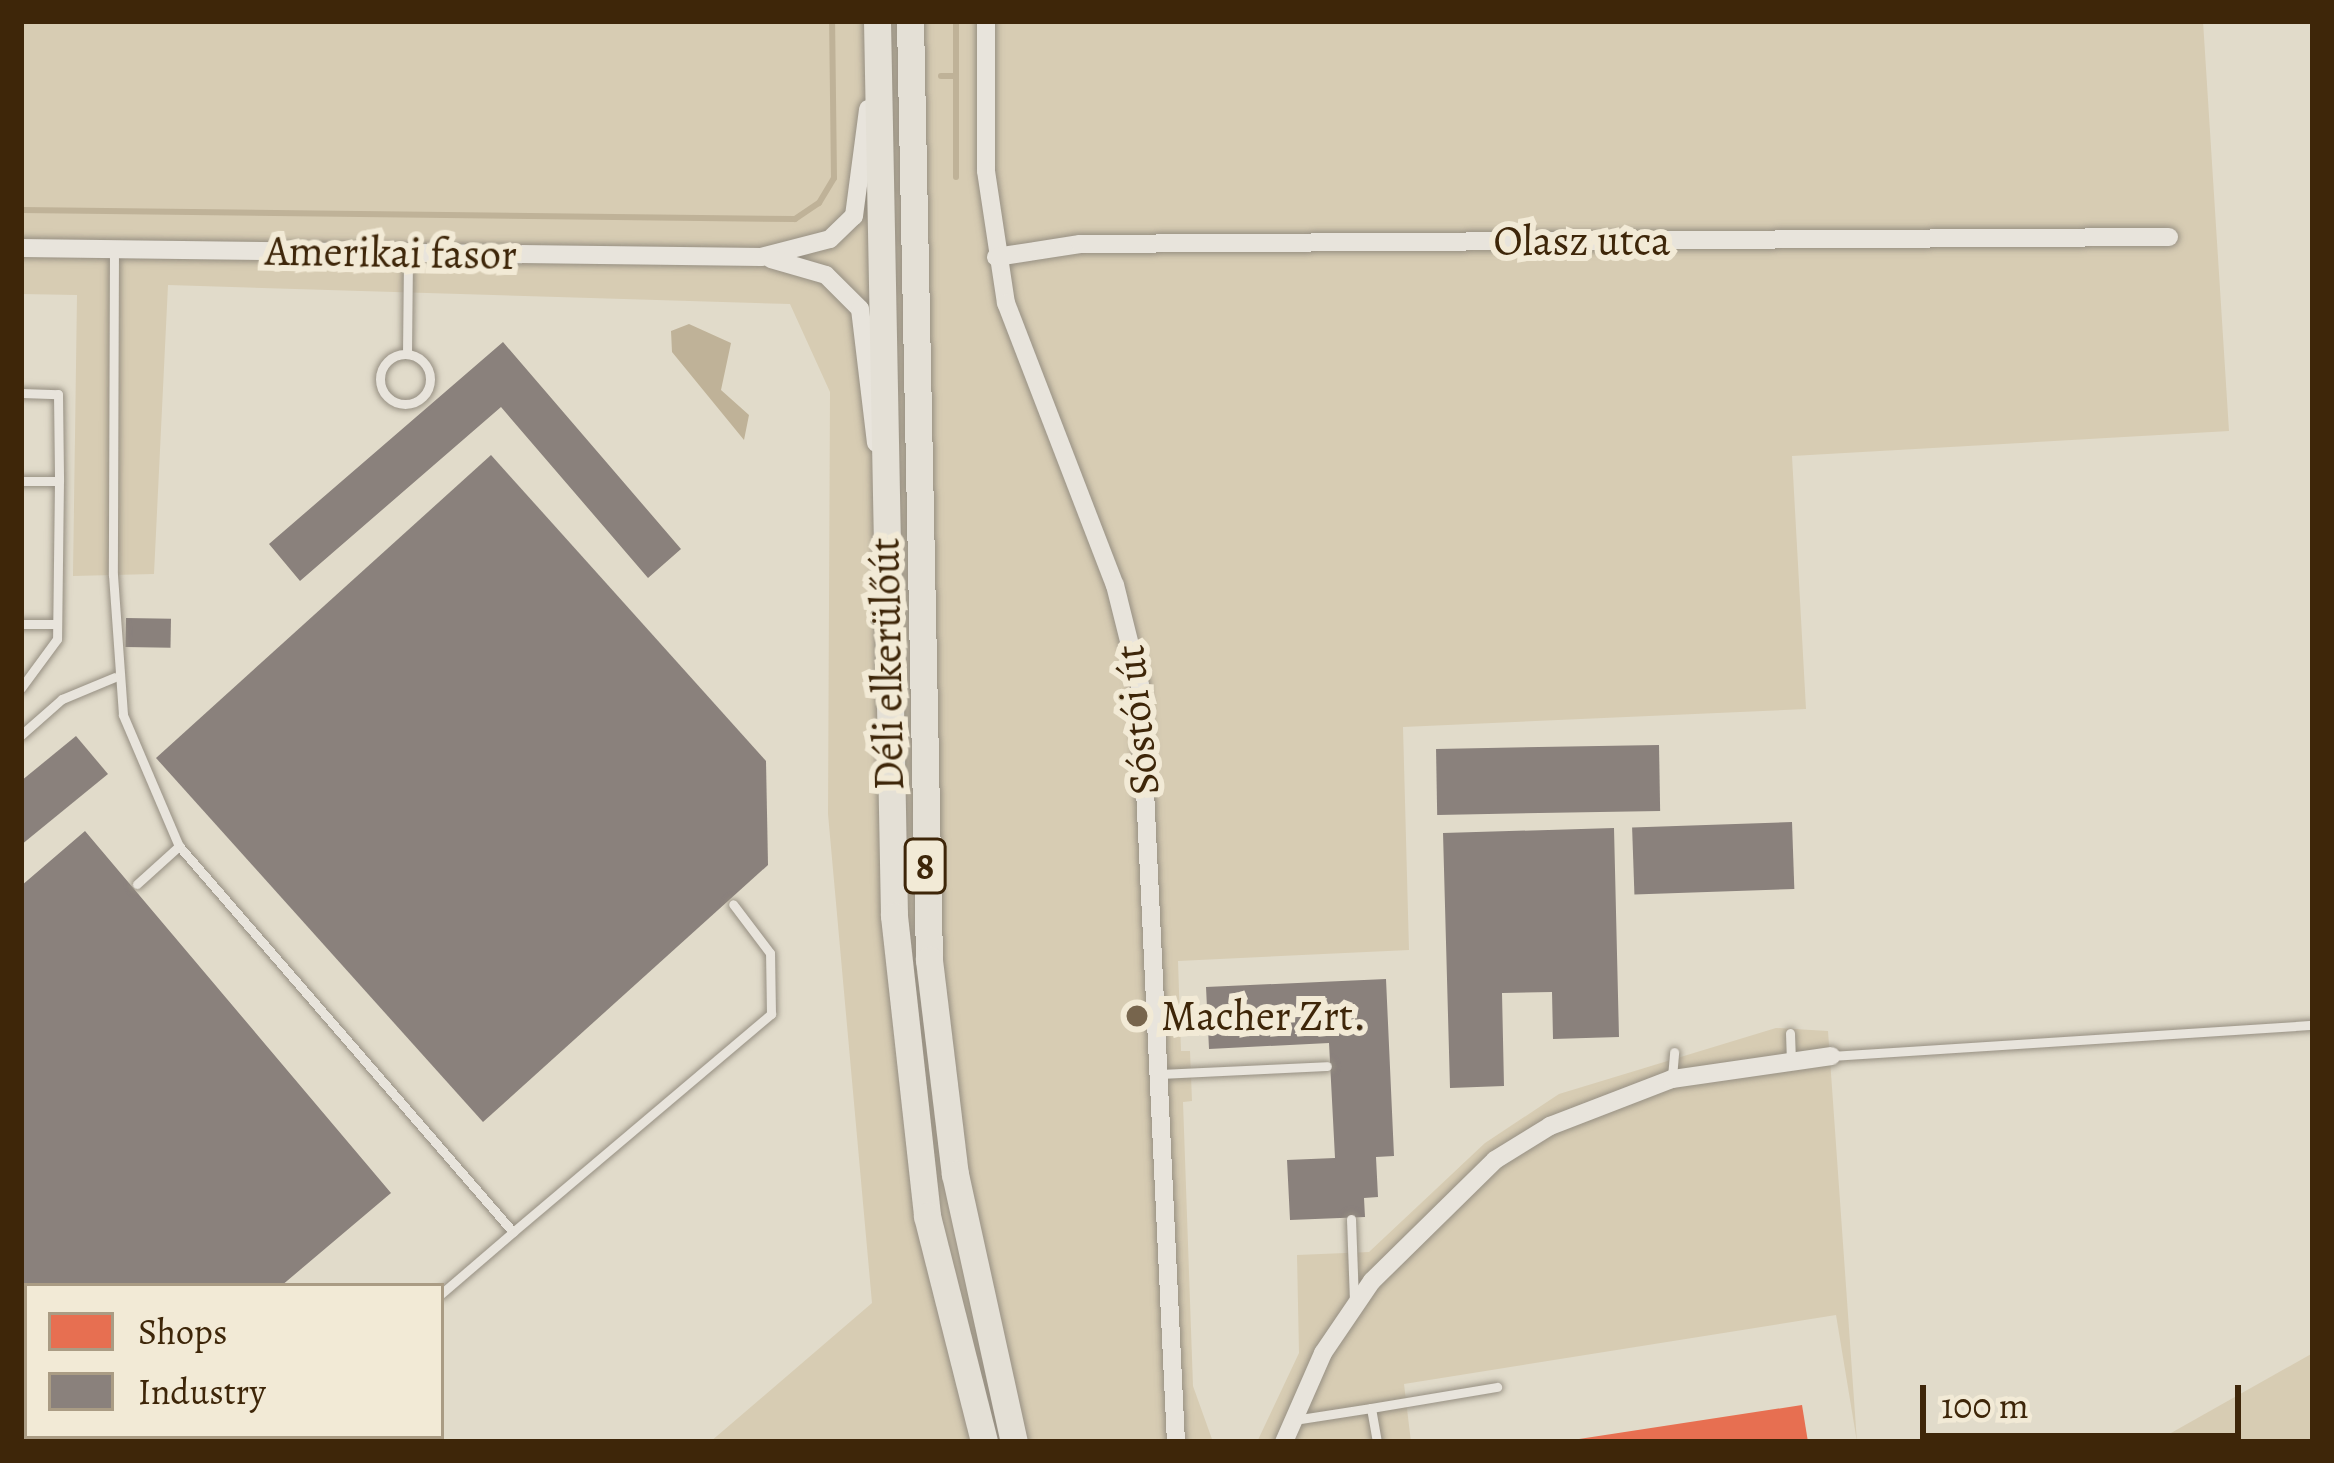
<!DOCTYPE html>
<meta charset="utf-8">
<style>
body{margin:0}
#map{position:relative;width:2334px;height:1463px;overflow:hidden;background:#e1dbca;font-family:Alegreya,serif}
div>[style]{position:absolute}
.green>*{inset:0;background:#d7ccb3}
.water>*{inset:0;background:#bfb298}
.shops>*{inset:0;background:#e76f51}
.industry>*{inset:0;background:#8a817c;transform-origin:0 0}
.stream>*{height:6px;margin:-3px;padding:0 3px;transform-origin:3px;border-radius:3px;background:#bfb298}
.roads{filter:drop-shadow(0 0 3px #968f82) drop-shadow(0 0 3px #968f82)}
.service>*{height:9px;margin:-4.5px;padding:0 4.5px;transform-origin:4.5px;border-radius:4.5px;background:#e8e4dc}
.service>.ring{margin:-4.5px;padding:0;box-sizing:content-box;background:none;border:9px solid #e8e4dc;border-radius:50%}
.minor>*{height:18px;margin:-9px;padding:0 9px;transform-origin:9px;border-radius:9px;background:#e8e4dc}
.primary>*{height:27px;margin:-13.5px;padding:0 13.5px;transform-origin:13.5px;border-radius:13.5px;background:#e4e0d6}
.dots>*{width:33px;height:33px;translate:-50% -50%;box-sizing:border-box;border:6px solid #f2ead6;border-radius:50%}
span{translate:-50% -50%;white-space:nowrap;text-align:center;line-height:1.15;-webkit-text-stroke:12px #f2ead6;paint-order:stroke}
.shield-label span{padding:3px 9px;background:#f2ead6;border:3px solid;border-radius:9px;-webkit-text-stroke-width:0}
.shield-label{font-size:39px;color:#3e2609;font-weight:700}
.street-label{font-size:42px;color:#3e2609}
.poi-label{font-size:42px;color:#3e2609}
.left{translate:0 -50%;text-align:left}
.frame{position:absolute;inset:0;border:24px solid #3e2609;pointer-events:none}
.legend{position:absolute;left:24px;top:1283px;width:420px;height:156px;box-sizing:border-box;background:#f2ead6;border:3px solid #aa9c84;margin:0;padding:15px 21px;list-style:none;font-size:36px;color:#3e2609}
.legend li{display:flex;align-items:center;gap:24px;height:60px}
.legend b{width:60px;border:3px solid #aa9c84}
.scale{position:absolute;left:1920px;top:1385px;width:321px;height:54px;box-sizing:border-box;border:6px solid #3e2609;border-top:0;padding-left:15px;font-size:36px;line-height:42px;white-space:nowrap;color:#3e2609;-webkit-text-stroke:9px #f2ead6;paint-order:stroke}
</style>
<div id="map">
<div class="green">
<i style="clip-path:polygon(21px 21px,2203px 21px,2229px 431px,1792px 456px,1806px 709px,1403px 727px,1409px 950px,1178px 961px,1181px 1051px,1190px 1051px,1192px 1101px,1183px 1102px,1193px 1386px,1213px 1442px,710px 1442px,872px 1303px,828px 814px,830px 392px,790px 304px,168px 285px,154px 574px,73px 576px,77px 295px,21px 294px)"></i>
<i style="clip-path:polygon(1776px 1028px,1828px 1031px,1857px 1442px,1836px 1315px,1404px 1384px,1411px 1442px,1257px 1442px,1299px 1353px,1297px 1255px,1369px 1252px,1485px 1143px,1559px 1094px)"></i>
<i style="clip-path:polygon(2313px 1353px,2313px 1442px,2155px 1442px)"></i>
</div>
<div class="water">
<i style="clip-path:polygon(689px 324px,731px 343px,721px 390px,749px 415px,744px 440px,672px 352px,671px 331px)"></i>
</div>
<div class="shops">
<i style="clip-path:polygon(1802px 1405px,1808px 1442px,1579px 1442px,1579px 1439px)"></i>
</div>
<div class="industry">
<i style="clip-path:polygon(503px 342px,681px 549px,648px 578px,501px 407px,300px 581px,269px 544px)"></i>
<i style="clip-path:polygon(491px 455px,766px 761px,768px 865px,483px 1122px,156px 758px)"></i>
<i style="left:126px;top:618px;width:45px;height:29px;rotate:1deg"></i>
<i style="clip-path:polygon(76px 736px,108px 774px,21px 845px,21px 781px)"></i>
<i style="left:1659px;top:745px;width:66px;height:223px;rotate:89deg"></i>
<i style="left:1792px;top:822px;width:67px;height:160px;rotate:88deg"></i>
<i style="clip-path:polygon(1614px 828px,1619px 1037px,1553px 1039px,1552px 992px,1502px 993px,1504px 1086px,1450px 1088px,1443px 833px)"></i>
<i style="clip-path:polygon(85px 831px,391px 1193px,281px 1286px,27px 1286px,27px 1436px,105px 1436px,21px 1442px,21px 886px)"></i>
<i style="clip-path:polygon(1386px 979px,1394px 1156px,1376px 1157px,1378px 1197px,1364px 1198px,1365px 1217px,1290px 1220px,1287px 1160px,1335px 1158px,1329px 1043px,1209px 1049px,1206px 987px)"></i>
</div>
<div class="stream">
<i style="left:941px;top:76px;width:15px"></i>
<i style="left:956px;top:76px;width:55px;rotate:-90deg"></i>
<i style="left:956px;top:76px;width:101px;rotate:90deg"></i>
<i style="left:21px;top:210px;width:774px;rotate:0.67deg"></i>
<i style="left:795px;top:219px;width:29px;rotate:-34deg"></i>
<i style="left:819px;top:203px;width:29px;rotate:-59deg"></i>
<i style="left:834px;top:178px;width:157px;rotate:-90.7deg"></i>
</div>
<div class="roads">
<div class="service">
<i style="left:114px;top:248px;width:327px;rotate:90.2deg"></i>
<i style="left:113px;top:575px;width:140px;rotate:85.9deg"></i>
<i style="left:123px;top:715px;width:142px;rotate:66.9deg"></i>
<i style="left:179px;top:846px;width:510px;rotate:49.13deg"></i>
<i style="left:513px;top:1232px;width:95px;rotate:139.3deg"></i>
<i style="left:407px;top:354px;width:99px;rotate:-89.4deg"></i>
<i class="ring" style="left:380px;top:354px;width:41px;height:41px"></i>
<i style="left:21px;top:393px;width:37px;rotate:2deg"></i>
<i style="left:58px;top:394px;width:87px;rotate:89.3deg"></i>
<i style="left:59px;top:481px;width:158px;rotate:90.7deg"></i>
<i style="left:57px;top:639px;width:61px;rotate:126.3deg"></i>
<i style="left:21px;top:481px;width:38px"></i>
<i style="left:21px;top:624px;width:36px"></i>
<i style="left:21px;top:735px;width:55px;rotate:-41.3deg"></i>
<i style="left:62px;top:699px;width:57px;rotate:-22.5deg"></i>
<i style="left:137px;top:884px;width:57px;rotate:-42.1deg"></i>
<i style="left:1790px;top:1033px;width:26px;rotate:88deg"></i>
<i style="left:1831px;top:1056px;width:483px;rotate:-3.7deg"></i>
<i style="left:1159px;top:1074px;width:168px;rotate:-2.7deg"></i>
<i style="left:1672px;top:1077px;width:25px;rotate:-85deg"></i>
<i style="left:1351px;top:1219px;width:80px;rotate:87.9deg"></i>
<i style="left:513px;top:1232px;width:338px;rotate:-40.2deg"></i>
<i style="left:771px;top:1014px;width:61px;rotate:-90.9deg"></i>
<i style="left:770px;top:953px;width:61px;rotate:-127.1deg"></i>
<i style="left:1371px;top:1408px;width:128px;rotate:-9.5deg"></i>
<i style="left:1294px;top:1420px;width:78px;rotate:-8.9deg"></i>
<i style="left:1371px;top:1408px;width:35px;rotate:80deg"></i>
<i style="left:162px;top:1436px;width:8px;rotate:45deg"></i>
<i style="left:110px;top:1442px;width:9px;rotate:-41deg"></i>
<i style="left:271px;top:1442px;width:8px;rotate:-45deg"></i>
</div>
<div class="minor">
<i style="left:986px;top:21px;width:150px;rotate:90deg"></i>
<i style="left:986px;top:171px;width:134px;rotate:81.4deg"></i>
<i style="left:1006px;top:303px;width:302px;rotate:68.9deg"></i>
<i style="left:1115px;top:585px;width:103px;rotate:76deg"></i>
<i style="left:1140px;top:685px;width:758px;rotate:87.28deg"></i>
<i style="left:21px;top:248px;width:740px;rotate:0.7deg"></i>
<i style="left:761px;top:257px;width:71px;rotate:-14.6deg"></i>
<i style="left:830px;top:239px;width:33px;rotate:-44deg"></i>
<i style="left:854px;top:216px;width:108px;rotate:-82.5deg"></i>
<i style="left:996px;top:257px;width:85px;rotate:-8.8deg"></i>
<i style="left:1080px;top:244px;width:1089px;rotate:-0.37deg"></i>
<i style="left:771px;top:259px;width:57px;rotate:16.2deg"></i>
<i style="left:826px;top:275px;width:48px;rotate:45deg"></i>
<i style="left:860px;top:309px;width:135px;rotate:83.2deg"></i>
<i style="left:1284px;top:1442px;width:97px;rotate:-66.3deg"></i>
<i style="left:1323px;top:1353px;width:87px;rotate:-55.8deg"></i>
<i style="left:1372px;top:1281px;width:173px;rotate:-44.5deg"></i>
<i style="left:1495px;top:1160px;width:65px;rotate:-31.7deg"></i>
<i style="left:1550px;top:1126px;width:131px;rotate:-21.1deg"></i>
<i style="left:1672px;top:1079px;width:161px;rotate:-8.2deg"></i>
</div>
<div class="primary">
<i style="left:877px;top:21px;width:895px;rotate:88.91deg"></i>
<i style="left:894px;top:916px;width:302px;rotate:83.7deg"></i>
<i style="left:927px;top:1216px;width:233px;rotate:75.8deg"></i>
<i style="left:910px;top:21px;width:939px;rotate:88.84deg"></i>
<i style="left:929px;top:960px;width:216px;rotate:83.1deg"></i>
<i style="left:955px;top:1174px;width:274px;rotate:77.6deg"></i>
</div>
</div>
<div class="dots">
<i style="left:1137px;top:1016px;background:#77654d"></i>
</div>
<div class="shield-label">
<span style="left:925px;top:866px">8</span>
</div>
<div class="street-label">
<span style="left:1582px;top:241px">Olasz utca</span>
<span style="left:391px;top:253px;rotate:1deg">Amerikai fasor</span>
<span style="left:887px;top:664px;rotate:-91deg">Déli elkerülőút</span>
<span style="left:1137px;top:720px;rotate:-96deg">Sóstói út</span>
</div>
<div class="poi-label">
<span class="left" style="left:1161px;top:1016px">Macher Zrt.</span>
</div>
<div class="frame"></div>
<ul class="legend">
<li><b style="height:33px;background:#e76f51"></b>Shops</li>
<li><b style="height:33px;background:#8a817c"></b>Industry</li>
</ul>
<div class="scale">100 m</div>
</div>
